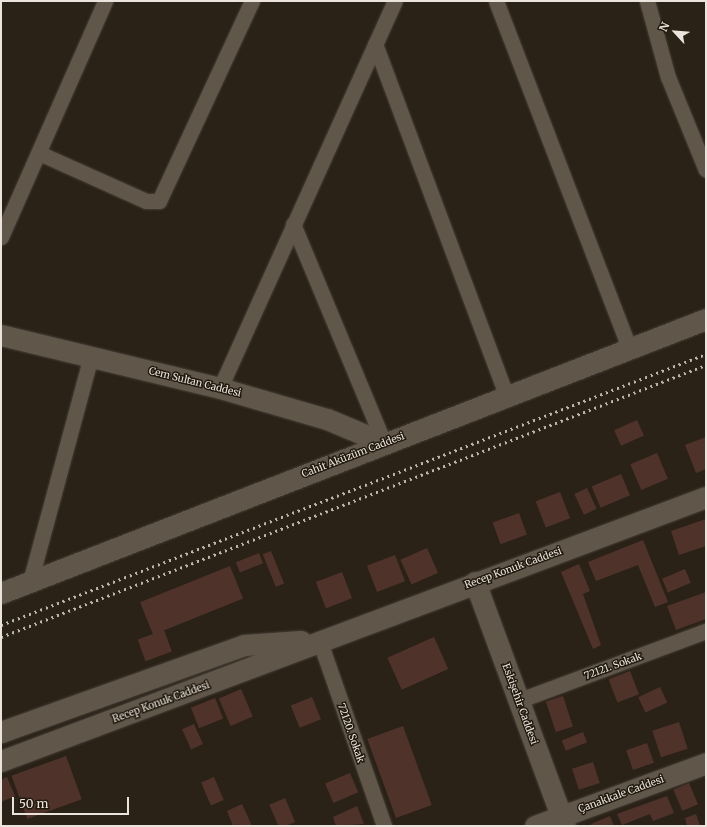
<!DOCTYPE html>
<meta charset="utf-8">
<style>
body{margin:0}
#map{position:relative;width:707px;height:827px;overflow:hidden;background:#2a2217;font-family:Merriweather,serif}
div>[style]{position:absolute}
.building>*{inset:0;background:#4f332b;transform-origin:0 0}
.roads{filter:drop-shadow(0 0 1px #473f37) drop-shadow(0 0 1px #473f37)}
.street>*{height:15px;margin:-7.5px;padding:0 7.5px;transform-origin:7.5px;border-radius:7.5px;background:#60574a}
.secondary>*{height:21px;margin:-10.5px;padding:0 10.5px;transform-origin:10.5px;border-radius:10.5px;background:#60574a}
.rail>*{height:3px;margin-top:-1.5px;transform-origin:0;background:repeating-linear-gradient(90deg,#bcb5ac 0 2px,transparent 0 6px)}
span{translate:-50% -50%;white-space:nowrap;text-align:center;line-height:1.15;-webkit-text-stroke:3px #21190e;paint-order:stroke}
.street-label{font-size:10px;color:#eae4dc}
.frame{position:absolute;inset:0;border:2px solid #eae4dc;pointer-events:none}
.north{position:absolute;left:655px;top:12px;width:40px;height:40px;-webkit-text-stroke:3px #21190e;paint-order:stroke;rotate:296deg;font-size:11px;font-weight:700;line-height:16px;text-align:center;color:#eae4dc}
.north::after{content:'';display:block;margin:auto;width:14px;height:18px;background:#eae4dc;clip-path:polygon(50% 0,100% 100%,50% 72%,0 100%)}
.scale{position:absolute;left:12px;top:797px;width:117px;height:18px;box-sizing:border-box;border:2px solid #eae4dc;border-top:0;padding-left:5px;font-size:12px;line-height:14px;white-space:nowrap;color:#eae4dc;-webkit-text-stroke:3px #21190e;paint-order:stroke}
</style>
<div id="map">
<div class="building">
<i style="left:637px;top:420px;width:17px;height:25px;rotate:66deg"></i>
<i style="clip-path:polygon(706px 437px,706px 469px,696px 473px,685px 445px)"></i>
<i style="left:657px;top:453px;width:28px;height:29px;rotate:67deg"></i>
<i style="left:621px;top:474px;width:23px;height:32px;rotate:67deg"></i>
<i style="left:587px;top:488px;width:23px;height:14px;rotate:65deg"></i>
<i style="left:560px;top:492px;width:28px;height:26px;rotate:69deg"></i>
<i style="left:519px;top:513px;width:23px;height:28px;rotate:70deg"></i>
<i style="clip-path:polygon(706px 519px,706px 546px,679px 555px,671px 531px)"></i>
<i style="clip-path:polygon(643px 540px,668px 602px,655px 607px,638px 565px,596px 581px,588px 562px)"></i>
<i style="left:427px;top:548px;width:27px;height:29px;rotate:66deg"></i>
<i style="left:271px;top:551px;width:35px;height:9px;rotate:68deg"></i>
<i style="left:259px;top:553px;width:11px;height:25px;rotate:68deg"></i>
<i style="left:395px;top:555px;width:28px;height:30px;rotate:69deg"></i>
<i style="clip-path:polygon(579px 564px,590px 591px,583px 594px,601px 645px,593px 649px,561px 572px)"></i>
<i style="left:230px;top:566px;width:35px;height:97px;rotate:68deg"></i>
<i style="left:685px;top:569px;width:15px;height:25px;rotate:67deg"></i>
<i style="left:342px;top:572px;width:28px;height:28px;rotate:69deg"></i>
<i style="clip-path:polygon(706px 592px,706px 619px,676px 630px,667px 606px)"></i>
<i style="left:164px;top:630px;width:23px;height:28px;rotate:70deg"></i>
<i style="left:434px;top:637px;width:35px;height:51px;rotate:66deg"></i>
<i style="left:630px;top:671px;width:25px;height:23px;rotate:69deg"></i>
<i style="left:660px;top:687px;width:17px;height:24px;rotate:65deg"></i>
<i style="left:241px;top:689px;width:30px;height:24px;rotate:67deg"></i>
<i style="left:563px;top:696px;width:32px;height:18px;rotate:72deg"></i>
<i style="left:312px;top:697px;width:24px;height:23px;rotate:68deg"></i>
<i style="left:215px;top:698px;width:22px;height:26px;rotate:68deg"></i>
<i style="left:679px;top:722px;width:28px;height:28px;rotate:72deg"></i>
<i style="left:194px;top:724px;width:22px;height:13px;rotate:66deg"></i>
<i style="left:403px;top:726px;width:84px;height:38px;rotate:70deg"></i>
<i style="left:583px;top:732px;width:11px;height:23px;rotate:68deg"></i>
<i style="left:647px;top:743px;width:21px;height:22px;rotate:71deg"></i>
<i style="left:66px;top:756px;width:46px;height:58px;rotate:70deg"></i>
<i style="left:593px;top:762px;width:22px;height:22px;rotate:72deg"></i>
<i style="left:350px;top:773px;width:21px;height:27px;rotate:67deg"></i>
<i style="clip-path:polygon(7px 777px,15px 796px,1px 802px,1px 780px)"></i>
<i style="left:214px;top:777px;width:25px;height:14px;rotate:67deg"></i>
<i style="left:689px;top:783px;width:23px;height:17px;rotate:67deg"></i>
<i style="clip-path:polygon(667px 796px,674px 813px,653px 821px,650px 814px,622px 825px,617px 814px)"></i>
<i style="left:285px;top:798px;width:26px;height:17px;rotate:67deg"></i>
<i style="clip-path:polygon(242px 804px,252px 826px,233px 826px,227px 811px)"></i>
<i style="clip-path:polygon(357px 806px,364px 824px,336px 826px,333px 817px)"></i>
<i style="clip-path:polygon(696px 814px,700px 826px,687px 826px,685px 818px)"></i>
<i style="clip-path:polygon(610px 816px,614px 826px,592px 826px,591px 824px)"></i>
</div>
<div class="roads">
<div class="street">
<i style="left:496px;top:1px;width:372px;rotate:69deg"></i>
<i style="left:647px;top:1px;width:79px;rotate:74.6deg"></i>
<i style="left:668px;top:77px;width:100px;rotate:67.8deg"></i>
<i style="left:375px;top:44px;width:375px;rotate:69.5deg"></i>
<i style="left:39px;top:153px;width:117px;rotate:24.2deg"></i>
<i style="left:146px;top:201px;width:13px"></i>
<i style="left:159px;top:201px;width:221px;rotate:-65.1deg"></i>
<i style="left:293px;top:224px;width:237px;rotate:67.4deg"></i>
<i style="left:1px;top:237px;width:258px;rotate:-66.2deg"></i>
<i style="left:220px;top:388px;width:425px;rotate:-65.7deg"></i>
<i style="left:30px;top:582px;width:234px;rotate:-74.9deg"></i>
<i style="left:319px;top:639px;width:198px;rotate:70.8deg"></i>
<i style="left:520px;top:700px;width:198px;rotate:-20.4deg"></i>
</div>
<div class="secondary">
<i style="left:1px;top:335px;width:225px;rotate:13.6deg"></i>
<i style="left:220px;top:388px;width:111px;rotate:16.2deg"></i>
<i style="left:327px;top:419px;width:62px;rotate:22.8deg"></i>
<i style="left:475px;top:582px;width:260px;rotate:69.8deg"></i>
<i style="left:1px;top:593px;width:756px;rotate:-21.24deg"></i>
<i style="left:1px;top:732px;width:258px;rotate:-19.7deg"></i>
<i style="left:244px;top:645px;width:57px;rotate:-4deg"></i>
<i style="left:1px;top:761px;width:753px;rotate:-20.53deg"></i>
<i style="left:535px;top:826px;width:182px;rotate:-20.2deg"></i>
</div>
</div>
<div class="rail">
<i style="left:1px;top:625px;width:755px;rotate:-21.03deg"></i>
<i style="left:1px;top:637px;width:756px;rotate:-21.1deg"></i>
</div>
<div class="street-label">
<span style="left:195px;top:382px;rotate:14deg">Cem Sultan Caddesi</span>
<span style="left:353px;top:455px;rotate:-21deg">Cahit Aküzüm Caddesi</span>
<span style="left:513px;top:568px;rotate:-20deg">Recep Konuk Caddesi</span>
<span style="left:613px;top:666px;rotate:-20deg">72121. Sokak</span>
<span style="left:161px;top:702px;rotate:-20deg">Recep Konuk Caddesi</span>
<span style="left:520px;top:704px;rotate:70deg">Eskişehir Caddesi</span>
<span style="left:351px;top:733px;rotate:71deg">72120. Sokak</span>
<span style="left:621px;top:794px;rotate:-20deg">Çanakkale Caddesi</span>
</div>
<div class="frame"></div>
<div class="north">N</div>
<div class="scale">50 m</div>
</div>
